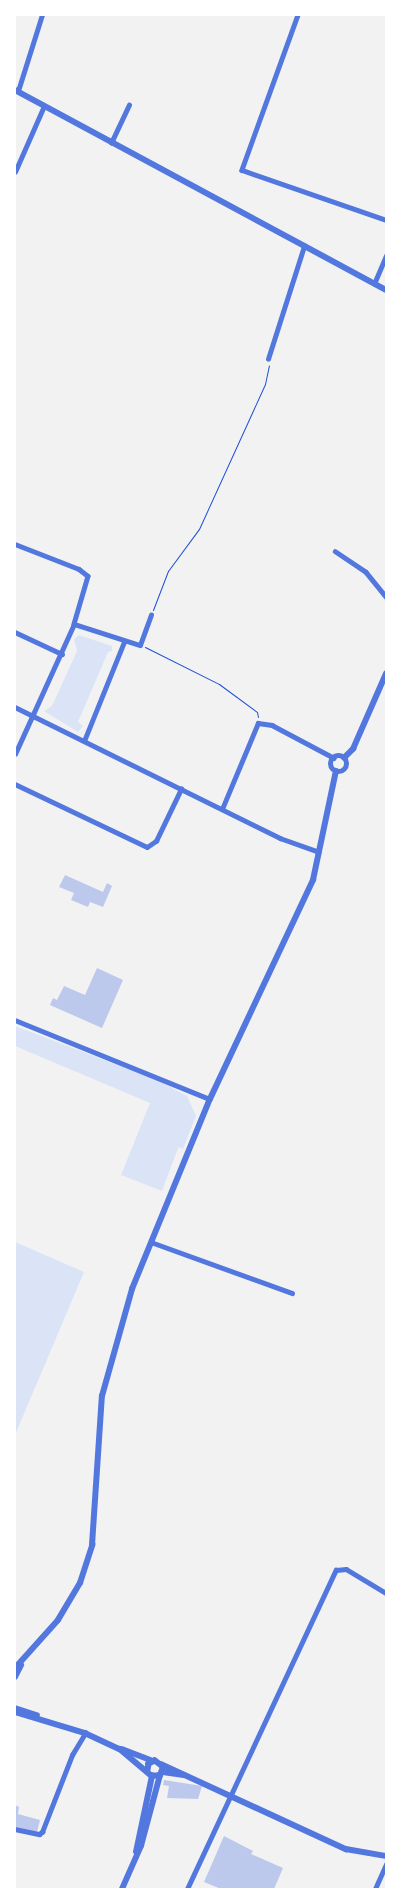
<!DOCTYPE html>
<style>
body{margin:0}
#map{position:relative;width:401px;height:1904px;overflow:hidden;background:#f2f2f2;font-family:"DM Sans",sans-serif}
div>[style]{position:absolute}
.green>*{inset:0;background:#dbe4f7}
.building>*{inset:0;background:#bdc9ec}
.path>*{height:1px;margin:-0.5px;padding:0 0.5px;transform-origin:0.5px;border-radius:0.5px;background:#1d4ed8}
.minor>*{height:4.5px;margin:-2.25px;padding:0 2.25px;transform-origin:2.25px;border-radius:2.25px;background:#5277de}
.tertiary>*{height:5.5px;margin:-2.75px;padding:0 2.75px;transform-origin:2.75px;border-radius:2.75px;background:#5277de}
.tertiary>.ring{margin:-2.75px;padding:0;box-sizing:content-box;background:none;border:5.5px solid #5277de;border-radius:50%}
span{translate:-50% -50%;white-space:nowrap;text-align:center;line-height:1.15;-webkit-text-stroke:5px #fff;paint-order:stroke}
.frame{position:absolute;inset:0;border:16px solid #fff;pointer-events:none}
</style>
<div id="map">
<div class="green">
<i style="clip-path:polygon(79px 635px,112px 646px,112px 651px,108px 652px,78px 722px,83px 726px,78px 732px,44px 711px,52px 706px,77px 651px,74px 639px)"></i>
<i style="clip-path:polygon(15px 1026px,157px 1080px,187px 1096px,196px 1116px,183px 1149px,179px 1147px,177px 1151px,162px 1191px,121px 1175px,150px 1103px,15px 1046px)"></i>
<i style="clip-path:polygon(15px 1242px,84px 1272px,15px 1435px)"></i>
</div>
<div class="building">
<i style="clip-path:polygon(65px 875px,103px 892px,107px 883px,112px 886px,103px 907px,90px 902px,88px 907px,71px 900px,74px 893px,59px 887px)"></i>
<i style="clip-path:polygon(97px 968px,123px 980px,102px 1028px,50px 1005px,53px 998px,57px 1000px,64px 986px,85px 995px)"></i>
<i style="clip-path:polygon(164px 1780px,202px 1786px,198px 1799px,167px 1798px,169px 1786px,163px 1785px)"></i>
<i style="clip-path:polygon(15px 1805px,19px 1807px,18px 1814px,40px 1820px,37px 1832px,15px 1827px)"></i>
<i style="clip-path:polygon(224px 1836px,253px 1851px,251px 1854px,283px 1868px,274px 1889px,221px 1889px,204px 1882px)"></i>
</div>
<div class="path">
<i style="left:153px;top:610px;width:42px;rotate:-69deg"></i>
<i style="left:168px;top:571px;width:52px;rotate:-53.6deg"></i>
<i style="left:199px;top:529px;width:159px;rotate:-65.5deg"></i>
<i style="left:265px;top:384px;width:19px;rotate:-78deg"></i>
<i style="left:145px;top:647px;width:83px;rotate:26.6deg"></i>
<i style="left:219px;top:684px;width:47px;rotate:36.4deg"></i>
<i style="left:257px;top:712px;width:5px;rotate:79deg"></i>
</div>
<div class="minor">
<i style="left:298px;top:15px;width:165px;rotate:109.9deg"></i>
<i style="left:242px;top:170px;width:152px;rotate:19.1deg"></i>
<i style="left:18px;top:91px;width:80px;rotate:-72.5deg"></i>
<i style="left:111px;top:143px;width:42px;rotate:-64.7deg"></i>
<i style="left:15px;top:172px;width:72px;rotate:-66.3deg"></i>
<i style="left:374px;top:284px;width:30px;rotate:-67deg"></i>
<i style="left:268px;top:359px;width:119px;rotate:-72.3deg"></i>
<i style="left:15px;top:544px;width:69px;rotate:21.3deg"></i>
<i style="left:79px;top:569px;width:11px;rotate:38deg"></i>
<i style="left:88px;top:576px;width:50px;rotate:106.3deg"></i>
<i style="left:335px;top:551px;width:37px;rotate:34deg"></i>
<i style="left:366px;top:572px;width:32px;rotate:51deg"></i>
<i style="left:15px;top:632px;width:52px;rotate:25.1deg"></i>
<i style="left:15px;top:707px;width:296px;rotate:26.3deg"></i>
<i style="left:280px;top:838px;width:41px;rotate:19.7deg"></i>
<i style="left:84px;top:741px;width:107px;rotate:-68deg"></i>
<i style="left:15px;top:754px;width:143px;rotate:-65.6deg"></i>
<i style="left:74px;top:624px;width:69px;rotate:17.7deg"></i>
<i style="left:140px;top:645px;width:32px;rotate:-70deg"></i>
<i style="left:15px;top:784px;width:146px;rotate:25.5deg"></i>
<i style="left:147px;top:847px;width:11px;rotate:-34deg"></i>
<i style="left:156px;top:841px;width:58px;rotate:-64.3deg"></i>
<i style="left:222px;top:809px;width:93px;rotate:-67.3deg"></i>
<i style="left:258px;top:723px;width:14px;rotate:8deg"></i>
<i style="left:272px;top:725px;width:70px;rotate:28deg"></i>
<i style="left:15px;top:1020px;width:210px;rotate:22.1deg"></i>
<i style="left:151px;top:1242px;width:150px;rotate:19.9deg"></i>
<i style="left:15px;top:1829px;width:25px;rotate:12deg"></i>
<i style="left:39px;top:1834px;width:4px;rotate:-34deg"></i>
<i style="left:42px;top:1832px;width:83px;rotate:-68.7deg"></i>
<i style="left:72px;top:1755px;width:26px;rotate:-59deg"></i>
<i style="left:187px;top:1889px;width:352px;rotate:-65deg"></i>
<i style="left:336px;top:1570px;width:10px;rotate:-6deg"></i>
<i style="left:346px;top:1569px;width:47px;rotate:31deg"></i>
<i style="left:375px;top:1889px;width:27px;rotate:-66deg"></i>
</div>
<div class="tertiary">
<i style="left:15px;top:90px;width:421px;rotate:28.3deg"></i>
<i class="ring" style="left:331px;top:756px;width:10.5px;height:10.5px"></i>
<i style="left:344px;top:758px;width:13px;rotate:-45deg"></i>
<i style="left:353px;top:749px;width:82px;rotate:-66.3deg"></i>
<i style="left:15px;top:1668px;width:64px;rotate:-48.1deg"></i>
<i style="left:58px;top:1620px;width:43px;rotate:-59.3deg"></i>
<i style="left:80px;top:1583px;width:40px;rotate:-72deg"></i>
<i style="left:92px;top:1545px;width:149px;rotate:-86.2deg"></i>
<i style="left:102px;top:1396px;width:111px;rotate:-74.3deg"></i>
<i style="left:132px;top:1289px;width:205px;rotate:-67.7deg"></i>
<i style="left:210px;top:1099px;width:242px;rotate:-64.8deg"></i>
<i style="left:313px;top:880px;width:111px;rotate:-78.1deg"></i>
<i style="left:15px;top:1677px;width:13px;rotate:-63deg"></i>
<i style="left:15px;top:1708px;width:23px;rotate:18deg"></i>
<i style="left:15px;top:1712px;width:73px;rotate:16.7deg"></i>
<i style="left:85px;top:1733px;width:38px;rotate:25deg"></i>
<i style="left:120px;top:1749px;width:42px;rotate:40.2deg"></i>
<i style="left:152px;top:1776px;width:8px;rotate:-7deg"></i>
<i style="left:160px;top:1775px;width:9px;rotate:-69deg"></i>
<i style="left:163px;top:1767px;width:10px;rotate:-143deg"></i>
<i style="left:155px;top:1761px;width:7px;rotate:153deg"></i>
<i style="left:149px;top:1764px;width:6px;rotate:99deg"></i>
<i style="left:122px;top:1749px;width:33px;rotate:21deg"></i>
<i style="left:161px;top:1764px;width:204px;rotate:24.7deg"></i>
<i style="left:346px;top:1849px;width:41px;rotate:9.9deg"></i>
<i style="left:163px;top:1772px;width:21px;rotate:8deg"></i>
<i style="left:136px;top:1852px;width:78px;rotate:-78.1deg"></i>
<i style="left:122px;top:1889px;width:47px;rotate:-66.2deg"></i>
<i style="left:141px;top:1846px;width:73px;rotate:-75deg"></i>
</div>
<div class="frame"></div>
</div>
